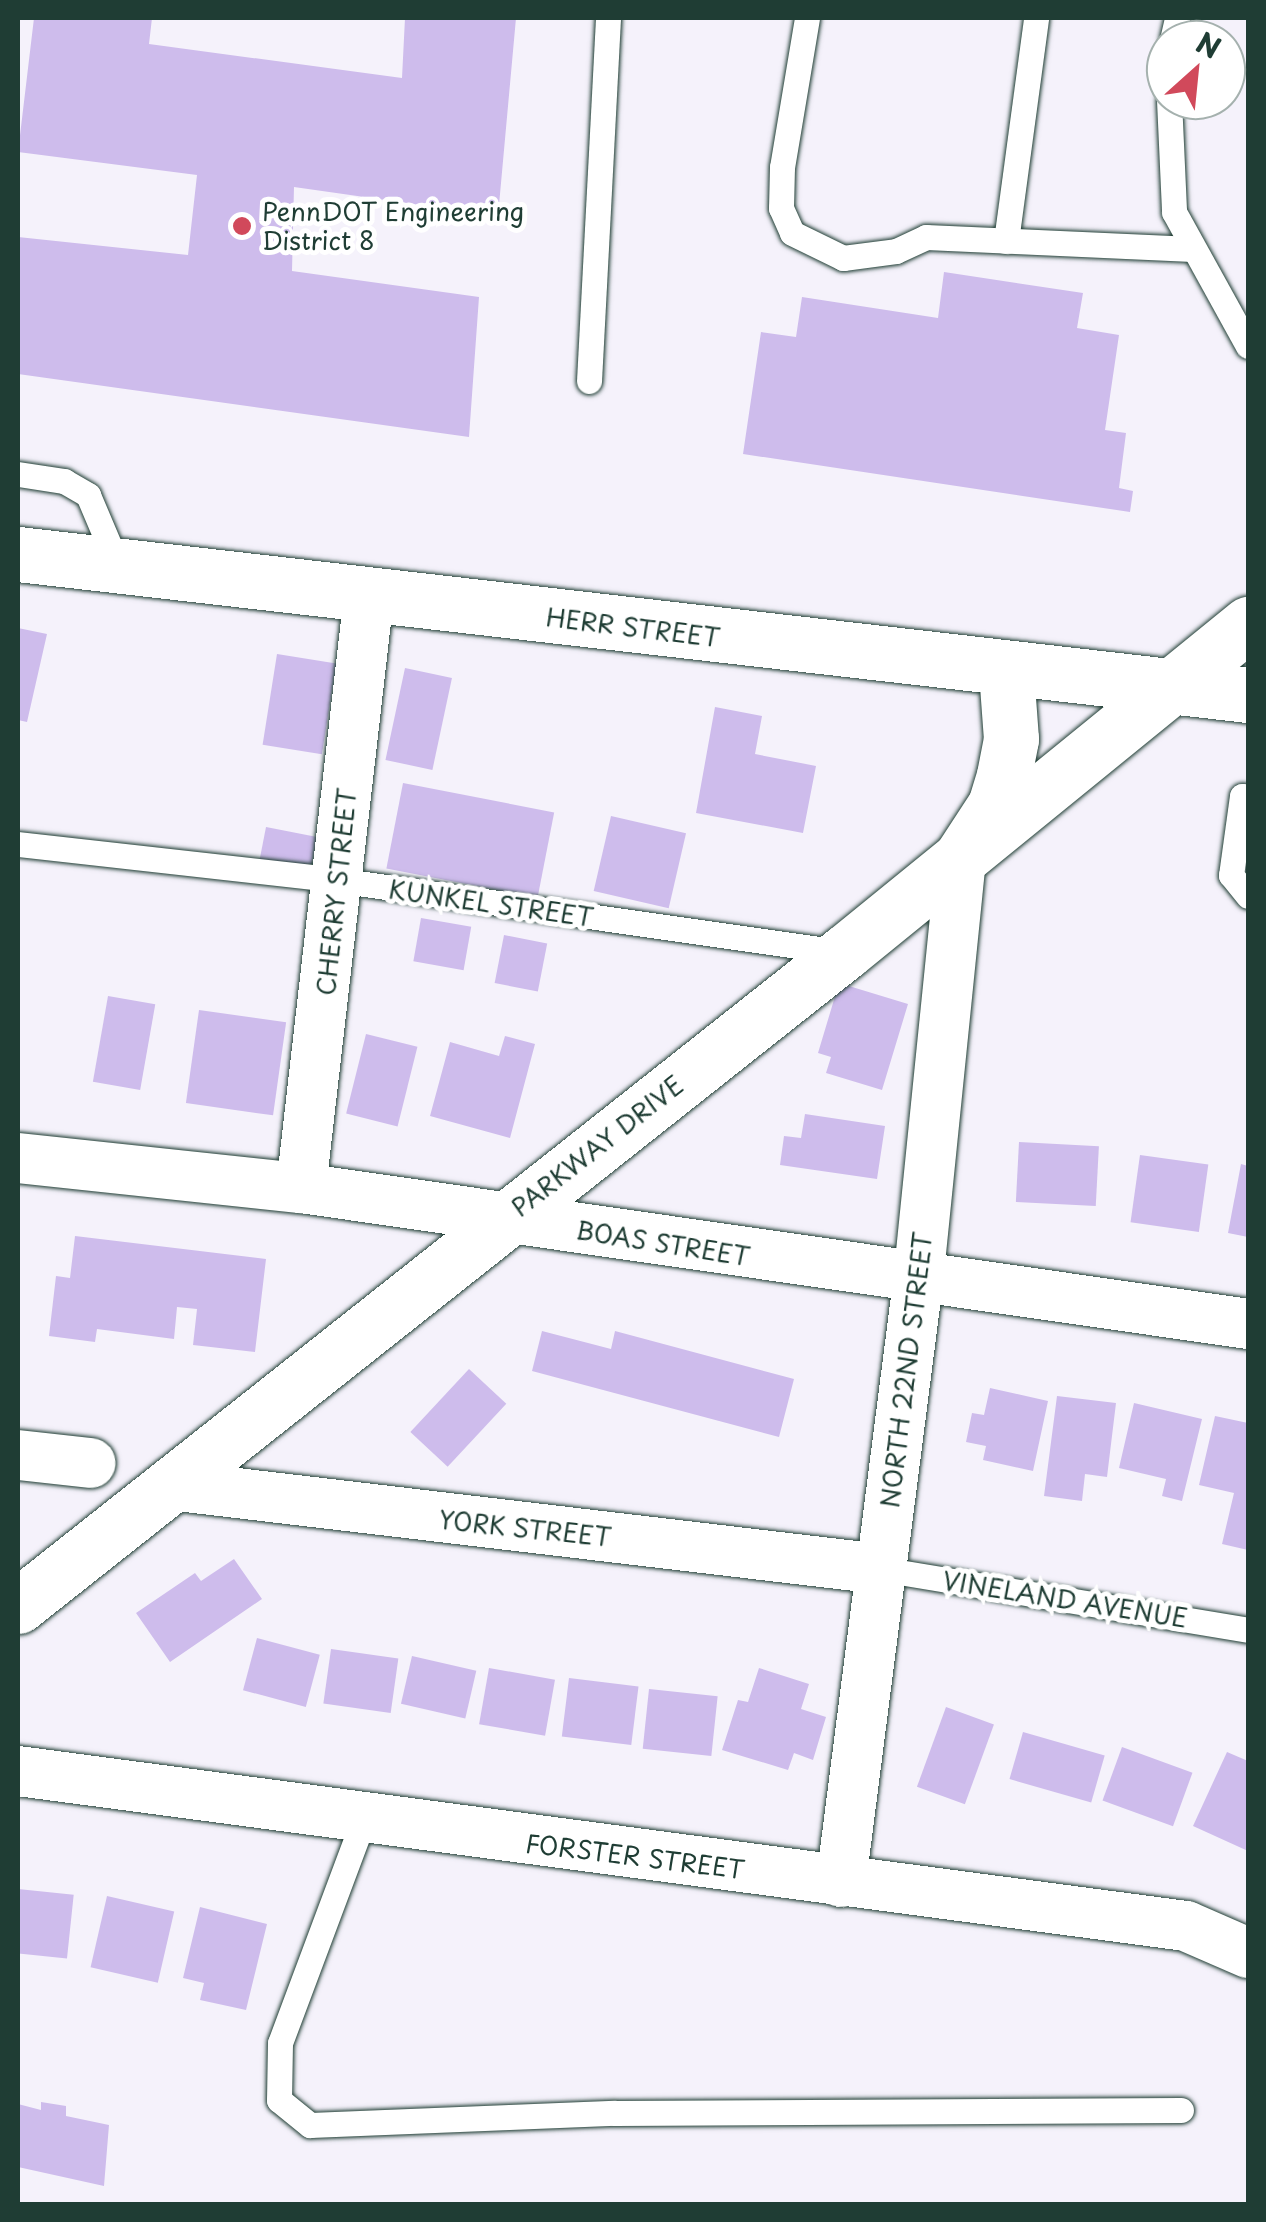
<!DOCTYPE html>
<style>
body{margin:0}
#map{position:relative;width:1266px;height:2222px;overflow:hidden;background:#f5f2fb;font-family:"Playpen Sans",sans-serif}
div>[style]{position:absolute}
.building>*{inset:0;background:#cebcec;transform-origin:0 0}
.roads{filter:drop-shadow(0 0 2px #1f3d34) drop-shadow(0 0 2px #1f3d34)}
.service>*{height:25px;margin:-12.5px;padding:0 12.5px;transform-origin:12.5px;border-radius:12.5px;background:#fff}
.minor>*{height:50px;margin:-25px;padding:0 25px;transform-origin:25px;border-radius:25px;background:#fff}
.tertiary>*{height:55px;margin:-27.5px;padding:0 27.5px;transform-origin:27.5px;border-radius:27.5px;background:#fff}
.primary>*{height:55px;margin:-27.5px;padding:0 27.5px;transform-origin:27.5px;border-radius:27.5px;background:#fff}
.dots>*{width:28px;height:28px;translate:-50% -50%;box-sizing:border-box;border:5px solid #fff;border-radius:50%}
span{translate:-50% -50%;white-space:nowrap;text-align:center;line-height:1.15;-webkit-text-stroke:10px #fff;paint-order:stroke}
.poi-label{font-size:25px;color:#1f3d34}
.left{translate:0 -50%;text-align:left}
.street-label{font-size:25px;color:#1f3d34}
.frame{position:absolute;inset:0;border:20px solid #1f3d34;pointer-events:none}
.north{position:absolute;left:1146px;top:20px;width:100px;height:100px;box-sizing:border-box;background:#fff;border:2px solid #a5b1ae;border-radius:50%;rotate:27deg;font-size:28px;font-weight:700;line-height:40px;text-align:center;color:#1f3d34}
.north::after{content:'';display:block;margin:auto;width:35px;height:45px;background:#d1495b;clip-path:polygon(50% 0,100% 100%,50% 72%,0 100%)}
</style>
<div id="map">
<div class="building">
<i style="clip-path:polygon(34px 18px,152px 18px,149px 44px,402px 78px,405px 18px,516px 18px,498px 216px,294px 187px,292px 271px,479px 297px,469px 437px,18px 374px,18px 237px,188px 255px,197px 175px,18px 152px)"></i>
<i style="clip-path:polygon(944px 272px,1083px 293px,1077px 328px,1119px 335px,1105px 430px,1126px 433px,1119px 488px,1133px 491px,1130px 512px,743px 454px,761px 332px,796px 337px,802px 297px,938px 318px)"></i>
<i style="clip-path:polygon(18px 628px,47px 634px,27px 722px,18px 720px)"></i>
<i style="left:277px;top:654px;width:60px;height:92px;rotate:9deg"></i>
<i style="left:405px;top:668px;width:48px;height:94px;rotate:12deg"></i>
<i style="clip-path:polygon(715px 707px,762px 716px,755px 754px,816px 766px,803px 833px,696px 813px)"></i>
<i style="left:403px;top:783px;width:154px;height:87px;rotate:11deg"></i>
<i style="left:611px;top:816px;width:77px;height:77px;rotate:13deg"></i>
<i style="left:266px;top:827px;width:52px;height:36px;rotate:11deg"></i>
<i style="left:421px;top:918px;width:51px;height:44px;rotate:10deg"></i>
<i style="left:504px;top:935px;width:44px;height:49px;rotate:11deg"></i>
<i style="clip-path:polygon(839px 983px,908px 1004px,882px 1090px,826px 1073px,831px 1057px,818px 1053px)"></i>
<i style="left:108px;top:996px;width:48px;height:87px;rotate:10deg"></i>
<i style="left:199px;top:1010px;width:88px;height:94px;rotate:8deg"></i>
<i style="left:366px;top:1034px;width:53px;height:82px;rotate:14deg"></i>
<i style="clip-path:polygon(505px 1036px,535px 1044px,510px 1138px,430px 1116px,450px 1042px,499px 1056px)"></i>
<i style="clip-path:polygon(805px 1114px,885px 1126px,877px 1179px,780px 1165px,784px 1136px,801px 1138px)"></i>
<i style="left:1019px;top:1142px;width:80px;height:60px;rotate:3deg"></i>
<i style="left:1140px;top:1155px;width:69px;height:68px;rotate:8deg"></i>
<i style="clip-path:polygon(1241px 1164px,1248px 1166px,1248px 1237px,1228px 1233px)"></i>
<i style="clip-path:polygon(75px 1236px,266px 1259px,255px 1352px,193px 1345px,197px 1309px,177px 1307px,174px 1339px,97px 1329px,95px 1342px,49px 1336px,56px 1276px,70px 1278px)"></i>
<i style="clip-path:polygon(542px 1331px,611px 1349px,615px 1331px,794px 1379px,779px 1437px,532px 1371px)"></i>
<i style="left:469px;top:1369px;width:51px;height:86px;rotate:43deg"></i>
<i style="clip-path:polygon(990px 1388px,1048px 1401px,1033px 1471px,983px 1460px,986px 1446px,966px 1442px,972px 1413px,984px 1415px)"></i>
<i style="clip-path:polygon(1057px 1396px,1116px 1403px,1107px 1477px,1085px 1474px,1082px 1501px,1044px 1496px)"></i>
<i style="clip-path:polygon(1134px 1403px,1202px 1419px,1182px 1501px,1162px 1496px,1166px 1479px,1119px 1468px)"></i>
<i style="clip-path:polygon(1215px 1416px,1248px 1423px,1248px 1550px,1222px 1544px,1234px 1493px,1199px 1485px)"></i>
<i style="clip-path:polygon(234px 1559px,262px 1599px,170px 1662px,136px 1613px,195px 1573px,201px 1581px)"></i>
<i style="left:257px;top:1638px;width:65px;height:54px;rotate:15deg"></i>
<i style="left:331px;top:1649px;width:68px;height:55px;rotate:8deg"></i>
<i style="left:412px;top:1656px;width:66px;height:49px;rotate:13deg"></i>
<i style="left:489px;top:1668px;width:67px;height:57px;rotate:10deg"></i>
<i style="clip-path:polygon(759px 1668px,809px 1684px,801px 1709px,826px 1717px,813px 1760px,794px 1753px,788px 1770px,722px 1750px,738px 1700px,748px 1702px)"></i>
<i style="left:569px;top:1678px;width:70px;height:59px;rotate:7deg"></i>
<i style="left:649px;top:1689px;width:69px;height:60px;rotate:6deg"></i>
<i style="left:946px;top:1707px;width:51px;height:85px;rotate:20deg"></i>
<i style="left:1023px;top:1732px;width:85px;height:49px;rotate:16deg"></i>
<i style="left:1122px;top:1747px;width:75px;height:57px;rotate:20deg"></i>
<i style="clip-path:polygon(1227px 1752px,1248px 1761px,1248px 1851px,1193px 1826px)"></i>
<i style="left:18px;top:1889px;width:56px;height:64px;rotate:6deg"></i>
<i style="left:107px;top:1896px;width:69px;height:73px;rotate:13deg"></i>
<i style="clip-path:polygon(200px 1907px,267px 1924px,246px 2010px,200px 2000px,204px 1983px,183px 1978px)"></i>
<i style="clip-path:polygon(41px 2102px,66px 2106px,66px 2116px,109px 2125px,104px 2186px,18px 2167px,18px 2104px,41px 2110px)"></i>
</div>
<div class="roads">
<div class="service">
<i style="left:807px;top:18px;width:151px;rotate:99.5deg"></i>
<i style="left:782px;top:167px;width:41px;rotate:91.4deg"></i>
<i style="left:781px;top:208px;width:27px;rotate:66deg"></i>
<i style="left:792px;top:233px;width:57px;rotate:26.1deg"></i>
<i style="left:843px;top:258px;width:53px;rotate:-7.5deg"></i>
<i style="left:896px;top:251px;width:33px;rotate:-25deg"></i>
<i style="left:926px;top:237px;width:267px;rotate:2.6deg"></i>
<i style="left:1172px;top:40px;width:23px;rotate:-77deg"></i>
<i style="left:1169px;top:100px;width:112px;rotate:87.4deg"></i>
<i style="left:1174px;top:212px;width:153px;rotate:61.1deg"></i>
<i style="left:1006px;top:241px;width:225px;rotate:-82.3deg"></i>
<i style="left:589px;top:381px;width:363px;rotate:-87deg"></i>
<i style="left:18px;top:474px;width:47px;rotate:8.7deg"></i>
<i style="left:64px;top:481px;width:28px;rotate:30deg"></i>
<i style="left:88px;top:495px;width:77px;rotate:67.1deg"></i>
<i style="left:1248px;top:797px;width:6px;rotate:-171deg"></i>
<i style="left:1242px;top:796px;width:80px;rotate:97.9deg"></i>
<i style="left:1231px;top:875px;width:27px;rotate:51deg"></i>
<i style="left:18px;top:844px;width:321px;rotate:6.4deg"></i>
<i style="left:337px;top:880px;width:508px;rotate:8.15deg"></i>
<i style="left:881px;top:1569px;width:372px;rotate:9.4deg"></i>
<i style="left:363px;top:1821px;width:237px;rotate:110.5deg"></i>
<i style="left:280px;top:2043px;width:57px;rotate:91deg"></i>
<i style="left:279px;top:2100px;width:40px;rotate:39deg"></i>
<i style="left:310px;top:2125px;width:305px;rotate:-2.3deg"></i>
<i style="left:615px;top:2113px;width:566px;rotate:-0.3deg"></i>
</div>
<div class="minor">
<i style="left:18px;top:1158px;width:285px;rotate:6.1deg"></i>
<i style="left:301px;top:1188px;width:957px;rotate:8.17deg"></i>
<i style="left:301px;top:1188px;width:597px;rotate:-83.46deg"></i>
<i style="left:18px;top:1455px;width:73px;rotate:6.3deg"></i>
<i style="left:169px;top:1485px;width:717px;rotate:6.73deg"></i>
<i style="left:18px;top:1771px;width:1178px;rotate:7.56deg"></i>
<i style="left:1186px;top:1926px;width:68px;rotate:23.5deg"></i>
<i style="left:841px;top:1882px;width:605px;rotate:-82.69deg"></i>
<i style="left:918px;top:1282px;width:427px;rotate:-84.2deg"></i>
</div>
<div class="tertiary">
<i style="left:18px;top:1606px;width:1054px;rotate:-38.34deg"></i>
<i style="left:845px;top:952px;width:520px;rotate:-39.14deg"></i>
</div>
<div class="primary">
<i style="left:18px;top:554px;width:1238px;rotate:6.54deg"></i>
<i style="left:961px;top:857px;width:62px;rotate:-56.8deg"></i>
<i style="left:995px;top:805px;width:31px;rotate:-73deg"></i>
<i style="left:1004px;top:775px;width:37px;rotate:-79deg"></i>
<i style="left:1011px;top:739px;width:68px;rotate:-94.2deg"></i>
</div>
</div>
<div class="dots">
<i style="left:242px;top:226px;background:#d1495b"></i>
</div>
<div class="poi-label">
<span class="left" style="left:262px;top:226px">PennDOT Engineering<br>District 8</span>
</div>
<div class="street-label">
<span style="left:633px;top:627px;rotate:7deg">HERR STREET</span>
<span style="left:336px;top:892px;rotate:-84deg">CHERRY STREET</span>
<span style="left:491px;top:903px;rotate:8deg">KUNKEL STREET</span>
<span style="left:597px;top:1146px;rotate:-38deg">PARKWAY DRIVE</span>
<span style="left:663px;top:1243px;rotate:9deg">BOAS STREET</span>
<span style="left:906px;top:1370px;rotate:-83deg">NORTH 22ND STREET</span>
<span style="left:525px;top:1528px;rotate:6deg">YORK STREET</span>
<span style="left:1065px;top:1599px;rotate:9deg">VINELAND AVENUE</span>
<span style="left:635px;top:1856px;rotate:7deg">FORSTER STREET</span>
</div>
<div class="frame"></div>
<div class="north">N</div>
</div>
